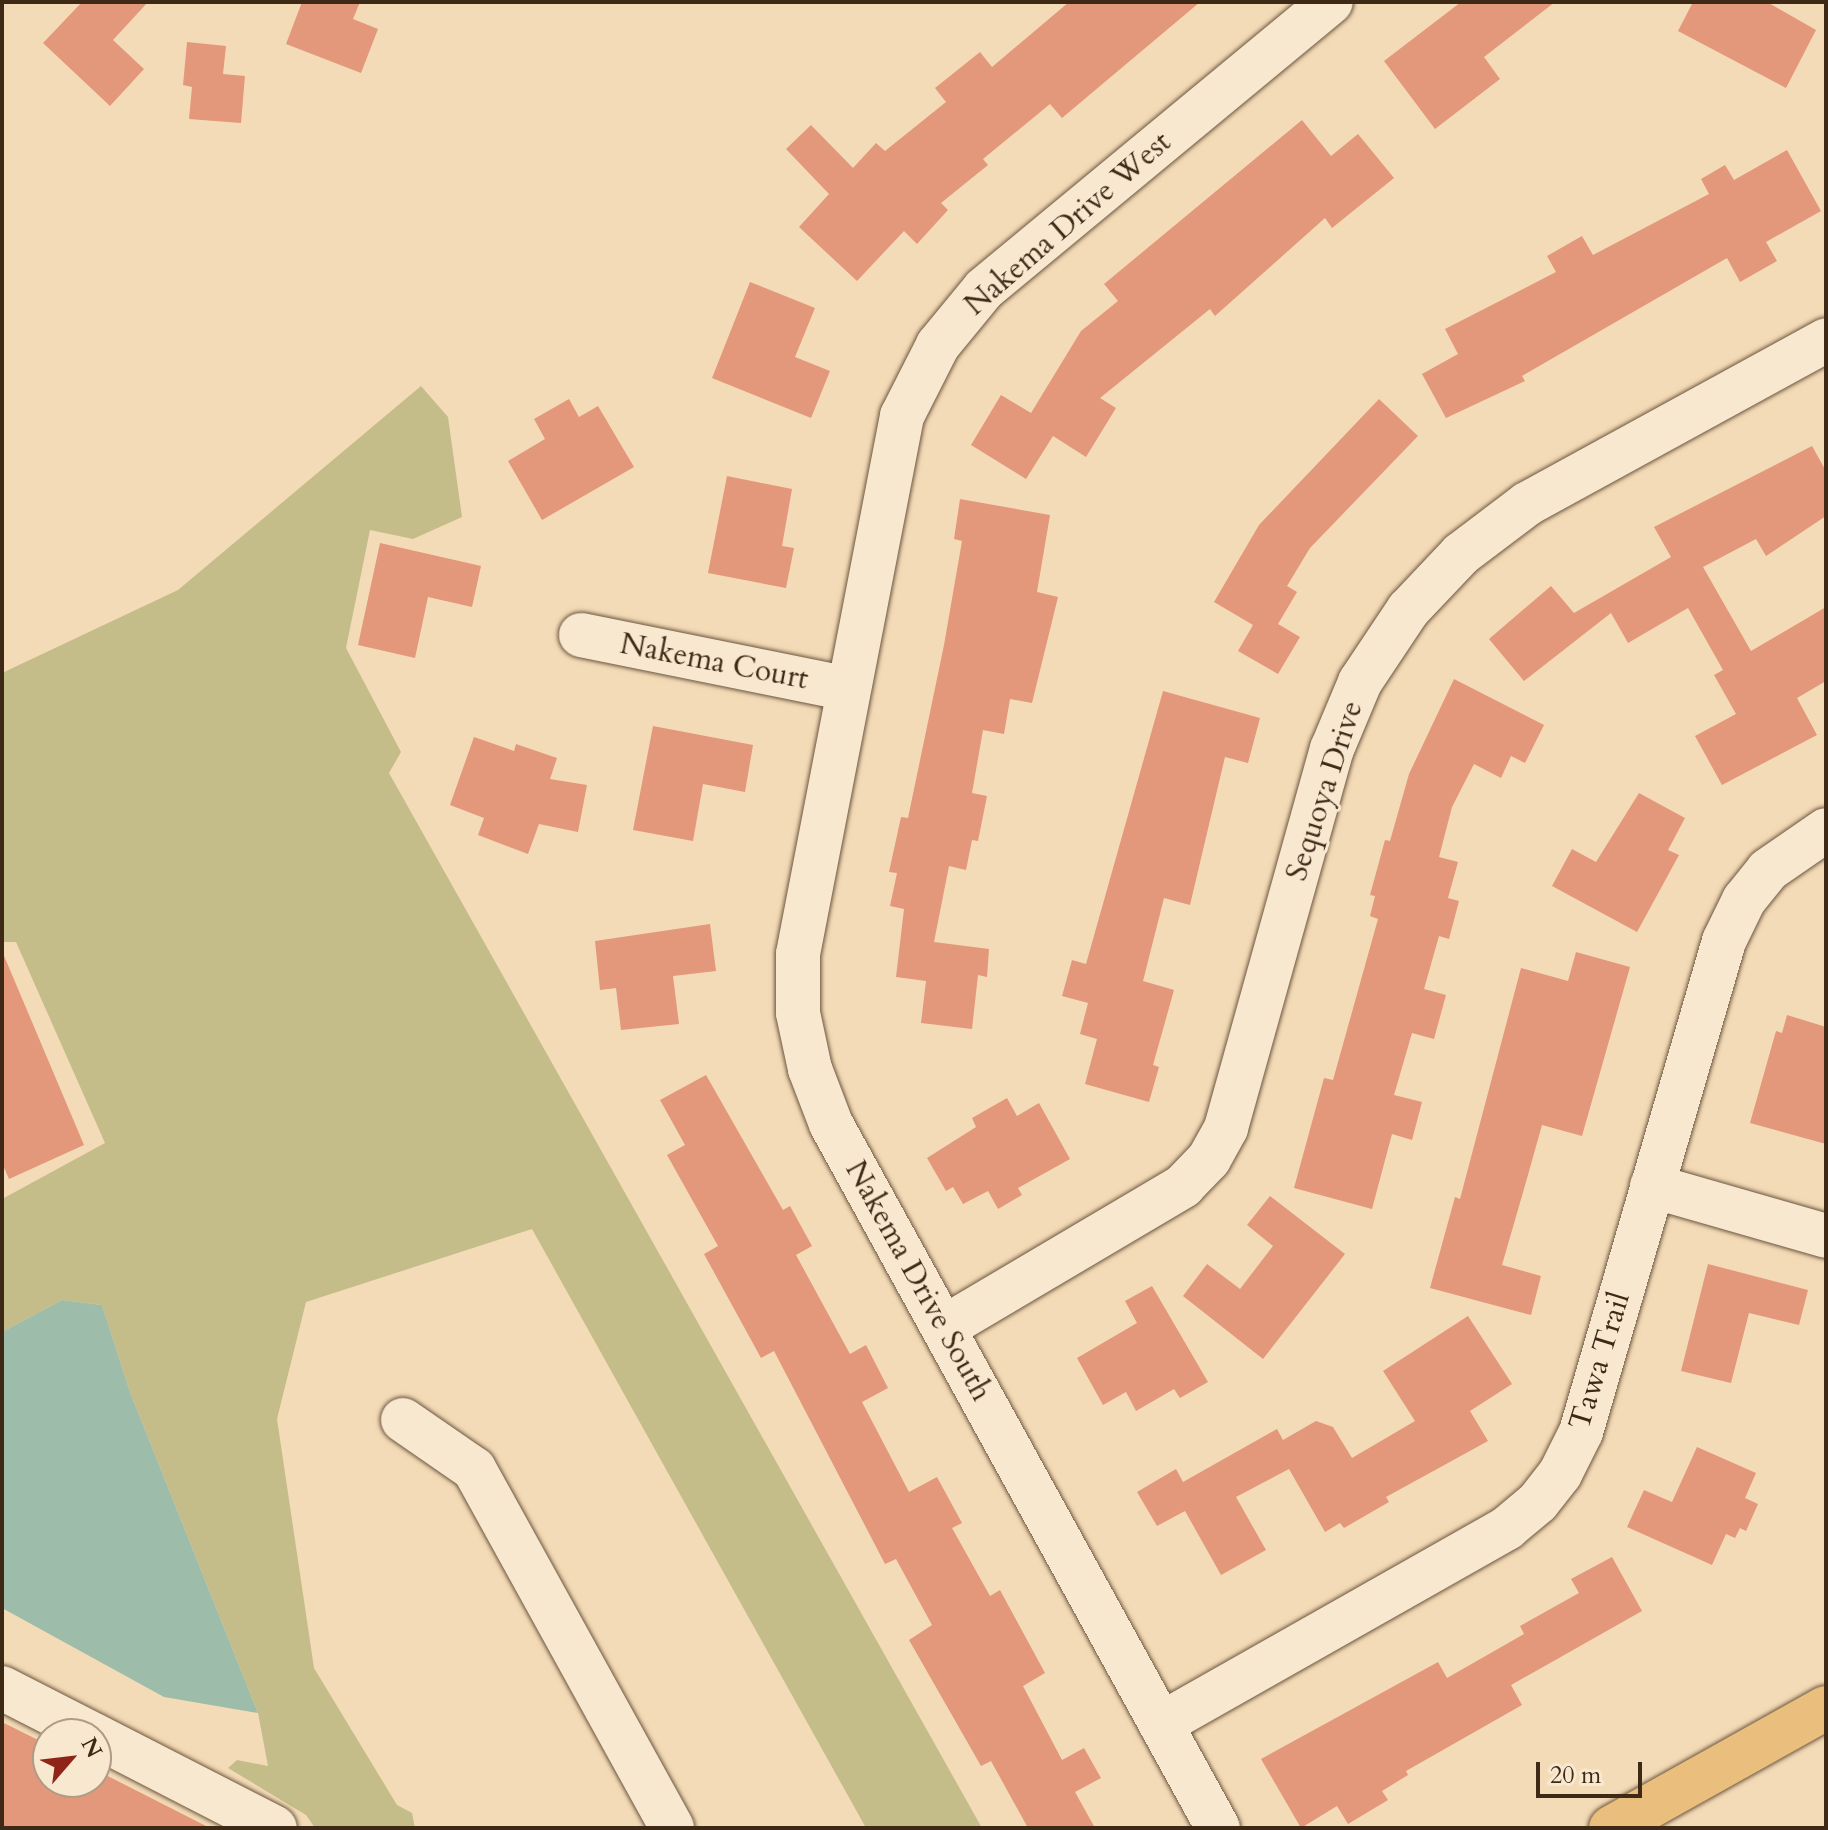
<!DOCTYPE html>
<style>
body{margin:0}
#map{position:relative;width:1828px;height:1830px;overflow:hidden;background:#f4dbb7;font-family:Cardo,serif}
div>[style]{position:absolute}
.green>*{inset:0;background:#c4bd89}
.water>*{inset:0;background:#9dbca9}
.building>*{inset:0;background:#e3977b}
.roads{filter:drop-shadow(0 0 2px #6c563f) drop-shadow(0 0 2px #6c563f)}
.minor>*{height:44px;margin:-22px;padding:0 22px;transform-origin:22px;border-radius:22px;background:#f8e8d0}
.major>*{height:44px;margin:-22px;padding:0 22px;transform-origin:22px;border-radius:22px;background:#eabe7c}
span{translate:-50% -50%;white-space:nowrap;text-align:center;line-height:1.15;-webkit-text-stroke:6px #f8e8d0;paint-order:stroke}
.street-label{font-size:30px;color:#3e2917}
.frame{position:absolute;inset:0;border:4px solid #3e2917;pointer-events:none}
.north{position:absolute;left:32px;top:1718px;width:80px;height:80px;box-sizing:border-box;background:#f8e8d0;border:2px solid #ae9c86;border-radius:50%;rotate:62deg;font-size:22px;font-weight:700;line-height:32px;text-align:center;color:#3e2917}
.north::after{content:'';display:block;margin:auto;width:28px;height:36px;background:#8f2418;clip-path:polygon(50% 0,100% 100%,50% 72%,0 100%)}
.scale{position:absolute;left:1536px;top:1762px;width:106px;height:36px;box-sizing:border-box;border:4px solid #3e2917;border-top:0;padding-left:10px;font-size:24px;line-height:28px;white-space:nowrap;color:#3e2917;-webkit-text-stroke:6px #f8e8d0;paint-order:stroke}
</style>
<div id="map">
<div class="green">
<i style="clip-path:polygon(421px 386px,448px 417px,462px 517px,413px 539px,370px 530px,346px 648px,401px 752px,389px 773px,982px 1828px,866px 1828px,532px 1229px,306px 1302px,277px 1419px,314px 1668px,397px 1805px,412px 1813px,415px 1828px,315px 1828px,306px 1815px,228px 1768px,237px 1760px,268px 1766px,258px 1713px,130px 1392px,102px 1305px,62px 1300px,2px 1332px,2px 1199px,105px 1143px,16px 942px,2px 942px,2px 673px,178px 590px)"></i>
</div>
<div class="water">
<i style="clip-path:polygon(62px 1300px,102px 1305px,130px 1392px,258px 1713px,164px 1697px,2px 1608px,2px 1332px)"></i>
</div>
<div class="building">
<i style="clip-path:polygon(82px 2px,148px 2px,113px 40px,144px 69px,110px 106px,43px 43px)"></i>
<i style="clip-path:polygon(302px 2px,360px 2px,353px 19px,378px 29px,361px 73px,286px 44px)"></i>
<i style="clip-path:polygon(1069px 2px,1200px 2px,1062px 118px,1050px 104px,983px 159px,988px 165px,941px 203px,948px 210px,917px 244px,904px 231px,857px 281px,799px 227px,829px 194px,786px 149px,811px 125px,853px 168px,876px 143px,885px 151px,946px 102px,935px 88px,980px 52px,992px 67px)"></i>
<i style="clip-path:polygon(1461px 2px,1555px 2px,1484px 57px,1500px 79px,1435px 129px,1384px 61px)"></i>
<i style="clip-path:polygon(1693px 2px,1767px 2px,1816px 30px,1786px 88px,1678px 31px)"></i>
<i style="clip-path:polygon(187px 42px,226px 46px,223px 74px,245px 76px,241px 123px,189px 119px,192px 87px,183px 85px)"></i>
<i style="clip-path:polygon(1302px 120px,1331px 156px,1358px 134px,1394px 178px,1332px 228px,1325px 218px,1215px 316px,1210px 309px,1100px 398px,1116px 408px,1086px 457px,1053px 436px,1026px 479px,971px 445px,1001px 395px,1031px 413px,1081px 331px,1118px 301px,1104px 284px)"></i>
<i style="clip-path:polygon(1787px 150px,1821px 211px,1766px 242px,1777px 261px,1740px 282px,1727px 258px,1522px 376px,1525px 381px,1446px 418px,1422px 374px,1458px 354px,1445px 329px,1556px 272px,1547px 256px,1582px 236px,1593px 255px,1709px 194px,1701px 179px,1725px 165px,1734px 180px)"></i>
<i style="clip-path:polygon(750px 282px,815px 308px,795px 357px,830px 371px,811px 418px,712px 378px)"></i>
<i style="clip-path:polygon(569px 399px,579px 417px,598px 406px,634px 467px,542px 520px,508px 461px,545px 439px,534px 419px)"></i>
<i style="clip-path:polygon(1379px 399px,1418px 436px,1310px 548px,1287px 586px,1297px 592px,1278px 624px,1300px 637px,1278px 674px,1238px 651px,1253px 625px,1214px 602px,1259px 525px)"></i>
<i style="clip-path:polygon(1812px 446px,1826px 471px,1826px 516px,1766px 556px,1756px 539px,1703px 567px,1751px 651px,1826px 607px,1826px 681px,1797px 698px,1817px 735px,1722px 785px,1695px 736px,1736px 714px,1714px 675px,1723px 670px,1688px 608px,1628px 643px,1611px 613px,1524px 681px,1489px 639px,1551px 586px,1574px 613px,1671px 557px,1654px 527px)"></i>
<i style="clip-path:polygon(727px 476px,792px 489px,782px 546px,794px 548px,786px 588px,708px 573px)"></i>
<i style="clip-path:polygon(960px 499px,1050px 515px,1037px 592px,1058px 597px,1032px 703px,1010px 699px,1004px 734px,983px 730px,972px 793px,987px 796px,978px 841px,972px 840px,966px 870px,949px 866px,934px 942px,989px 949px,987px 977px,978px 975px,972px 1029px,921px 1023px,926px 981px,896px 977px,904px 909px,890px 906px,897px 873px,889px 872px,901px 817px,908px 818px,944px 645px,962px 541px,954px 539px)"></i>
<i style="clip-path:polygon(380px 543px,481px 566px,472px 607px,428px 597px,415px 658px,358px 645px)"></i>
<i style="clip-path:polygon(1454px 679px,1544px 725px,1525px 763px,1511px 756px,1501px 778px,1474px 764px,1452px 807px,1439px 857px,1458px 862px,1448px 898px,1459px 901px,1449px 939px,1439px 936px,1424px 989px,1446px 995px,1434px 1039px,1412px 1033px,1394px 1095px,1422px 1102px,1412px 1140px,1392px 1134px,1372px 1209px,1294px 1188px,1324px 1078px,1333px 1080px,1378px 919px,1370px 916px,1375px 896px,1370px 895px,1385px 840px,1390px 841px,1409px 774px)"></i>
<i style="clip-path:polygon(1163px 691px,1260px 718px,1248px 763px,1225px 757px,1190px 905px,1164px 898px,1143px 981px,1174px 990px,1153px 1065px,1159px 1067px,1149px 1102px,1085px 1084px,1097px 1039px,1080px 1034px,1088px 1003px,1062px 996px,1072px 960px,1086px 964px)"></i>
<i style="clip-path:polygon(653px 726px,753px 745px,745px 792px,703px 784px,693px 841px,633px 830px)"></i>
<i style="clip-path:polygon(474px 737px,514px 751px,516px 744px,557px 758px,550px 779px,587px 785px,578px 832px,539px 824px,528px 854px,478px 835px,484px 818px,450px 805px)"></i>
<i style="clip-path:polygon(1639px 793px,1685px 818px,1668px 850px,1679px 855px,1637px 932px,1552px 886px,1572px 849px,1596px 862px)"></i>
<i style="clip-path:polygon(710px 924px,716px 971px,673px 976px,679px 1024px,621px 1030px,616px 988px,600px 990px,595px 941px)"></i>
<i style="clip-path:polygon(2px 951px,84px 1145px,9px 1179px,2px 1163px)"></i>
<i style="clip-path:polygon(1576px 952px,1630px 967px,1582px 1136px,1542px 1125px,1526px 1182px,1502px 1265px,1541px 1276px,1531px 1315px,1430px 1288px,1455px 1197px,1460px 1199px,1521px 968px,1568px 981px)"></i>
<i style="clip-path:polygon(1787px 1015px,1826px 1027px,1826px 1144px,1750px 1123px,1776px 1031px,1782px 1033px)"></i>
<i style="clip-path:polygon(706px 1075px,783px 1210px,790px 1206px,812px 1246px,796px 1255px,850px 1354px,866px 1345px,888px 1388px,862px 1402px,909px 1492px,937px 1477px,962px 1523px,952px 1528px,990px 1596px,1000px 1590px,1045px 1673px,1023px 1686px,1062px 1760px,1084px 1748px,1101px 1778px,1075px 1792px,1095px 1828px,1028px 1828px,991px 1761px,981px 1766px,909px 1640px,932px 1625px,896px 1559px,885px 1564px,774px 1351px,761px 1358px,704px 1254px,718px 1246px,667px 1155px,685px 1145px,660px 1100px)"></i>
<i style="clip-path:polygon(1007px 1098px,1017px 1116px,1039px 1103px,1070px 1159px,1018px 1188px,1022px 1195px,998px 1209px,988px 1191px,963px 1204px,953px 1187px,946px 1191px,927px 1158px,976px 1127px,972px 1118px)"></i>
<i style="clip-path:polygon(1270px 1196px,1345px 1254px,1263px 1359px,1183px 1296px,1207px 1264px,1240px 1289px,1273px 1246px,1247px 1225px)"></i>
<i style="clip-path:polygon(1708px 1264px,1808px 1290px,1799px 1325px,1749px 1313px,1731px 1383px,1681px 1371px)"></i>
<i style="clip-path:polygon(1152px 1286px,1208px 1382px,1180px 1398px,1174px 1389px,1136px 1411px,1126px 1392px,1103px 1405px,1077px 1358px,1137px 1323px,1125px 1301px)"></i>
<i style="clip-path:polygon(1468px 1316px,1512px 1384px,1470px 1411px,1488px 1441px,1386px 1497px,1389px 1502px,1344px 1528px,1340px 1523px,1325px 1532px,1289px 1469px,1236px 1497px,1266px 1550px,1221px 1575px,1185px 1511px,1157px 1526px,1137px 1492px,1176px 1469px,1183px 1482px,1277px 1429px,1283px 1440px,1316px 1421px,1333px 1427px,1352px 1458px,1415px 1421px,1383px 1371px)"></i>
<i style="clip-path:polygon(1697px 1447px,1756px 1473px,1745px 1498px,1758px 1504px,1746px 1531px,1740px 1528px,1735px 1538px,1726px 1534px,1712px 1565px,1627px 1527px,1644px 1490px,1672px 1502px)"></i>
<i style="clip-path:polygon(1612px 1557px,1642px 1611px,1511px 1685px,1522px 1705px,1406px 1771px,1408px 1775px,1382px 1791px,1388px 1800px,1348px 1824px,1337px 1806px,1301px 1828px,1261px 1759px,1438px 1662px,1447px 1678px,1524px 1634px,1520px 1626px,1579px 1593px,1571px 1579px)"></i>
<i style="clip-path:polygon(2px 1722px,48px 1745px,48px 1782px,96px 1782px,96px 1770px,210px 1828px,2px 1828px)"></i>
</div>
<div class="roads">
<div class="minor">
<i style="left:581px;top:635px;width:272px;rotate:11.4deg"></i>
<i style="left:1652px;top:1186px;width:181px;rotate:16deg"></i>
<i style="left:945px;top:1327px;width:277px;rotate:-30.6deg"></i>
<i style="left:1183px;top:1186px;width:37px;rotate:-46deg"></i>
<i style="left:1209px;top:1159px;width:35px;rotate:-61deg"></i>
<i style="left:1226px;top:1128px;width:394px;rotate:-74.4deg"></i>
<i style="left:1332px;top:749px;width:73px;rotate:-67.3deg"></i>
<i style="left:1360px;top:682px;width:87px;rotate:-56.3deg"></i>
<i style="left:1408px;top:610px;width:77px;rotate:-46.6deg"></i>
<i style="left:1461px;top:554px;width:83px;rotate:-37.1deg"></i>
<i style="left:1527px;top:504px;width:341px;rotate:-28.7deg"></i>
<i style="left:403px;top:1420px;width:86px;rotate:34.6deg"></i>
<i style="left:474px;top:1469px;width:410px;rotate:61.1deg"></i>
<i style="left:2px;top:1688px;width:101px;rotate:27.1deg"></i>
<i style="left:1161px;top:1724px;width:398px;rotate:-29.5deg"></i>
<i style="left:1507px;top:1528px;width:40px;rotate:-40deg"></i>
<i style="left:1538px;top:1502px;width:36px;rotate:-52deg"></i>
<i style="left:1560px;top:1474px;width:47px;rotate:-63.4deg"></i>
<i style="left:1581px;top:1432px;width:511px;rotate:-73.76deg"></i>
<i style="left:1724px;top:941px;width:46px;rotate:-64deg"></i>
<i style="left:1744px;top:900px;width:38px;rotate:-51deg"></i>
<i style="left:1768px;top:870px;width:70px;rotate:-34.6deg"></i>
<i style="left:96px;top:1736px;width:201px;rotate:27.2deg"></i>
<i style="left:1218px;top:1828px;width:803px;rotate:-118.8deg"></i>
<i style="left:831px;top:1124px;width:59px;rotate:-110.9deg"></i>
<i style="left:810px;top:1069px;width:57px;rotate:-102.1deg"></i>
<i style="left:798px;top:1013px;width:59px;rotate:-90deg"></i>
<i style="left:798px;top:954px;width:548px;rotate:-79.06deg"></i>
<i style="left:902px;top:416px;width:80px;rotate:-63.1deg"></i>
<i style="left:938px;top:345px;width:72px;rotate:-50.6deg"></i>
<i style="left:984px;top:289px;width:450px;rotate:-39.6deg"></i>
</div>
<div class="major">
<i style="left:1611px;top:1828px;width:246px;rotate:-29.2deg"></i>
</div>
</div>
<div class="street-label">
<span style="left:1068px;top:224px;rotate:-41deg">Nakema Drive West</span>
<span style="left:714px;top:662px;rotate:11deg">Nakema Court</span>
<span style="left:1325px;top:791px;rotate:-72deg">Sequoya Drive</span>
<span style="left:918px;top:1281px;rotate:61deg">Nakema Drive South</span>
<span style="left:1600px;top:1361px;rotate:-73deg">Tawa Trail</span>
</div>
<div class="frame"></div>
<div class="north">N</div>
<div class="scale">20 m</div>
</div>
